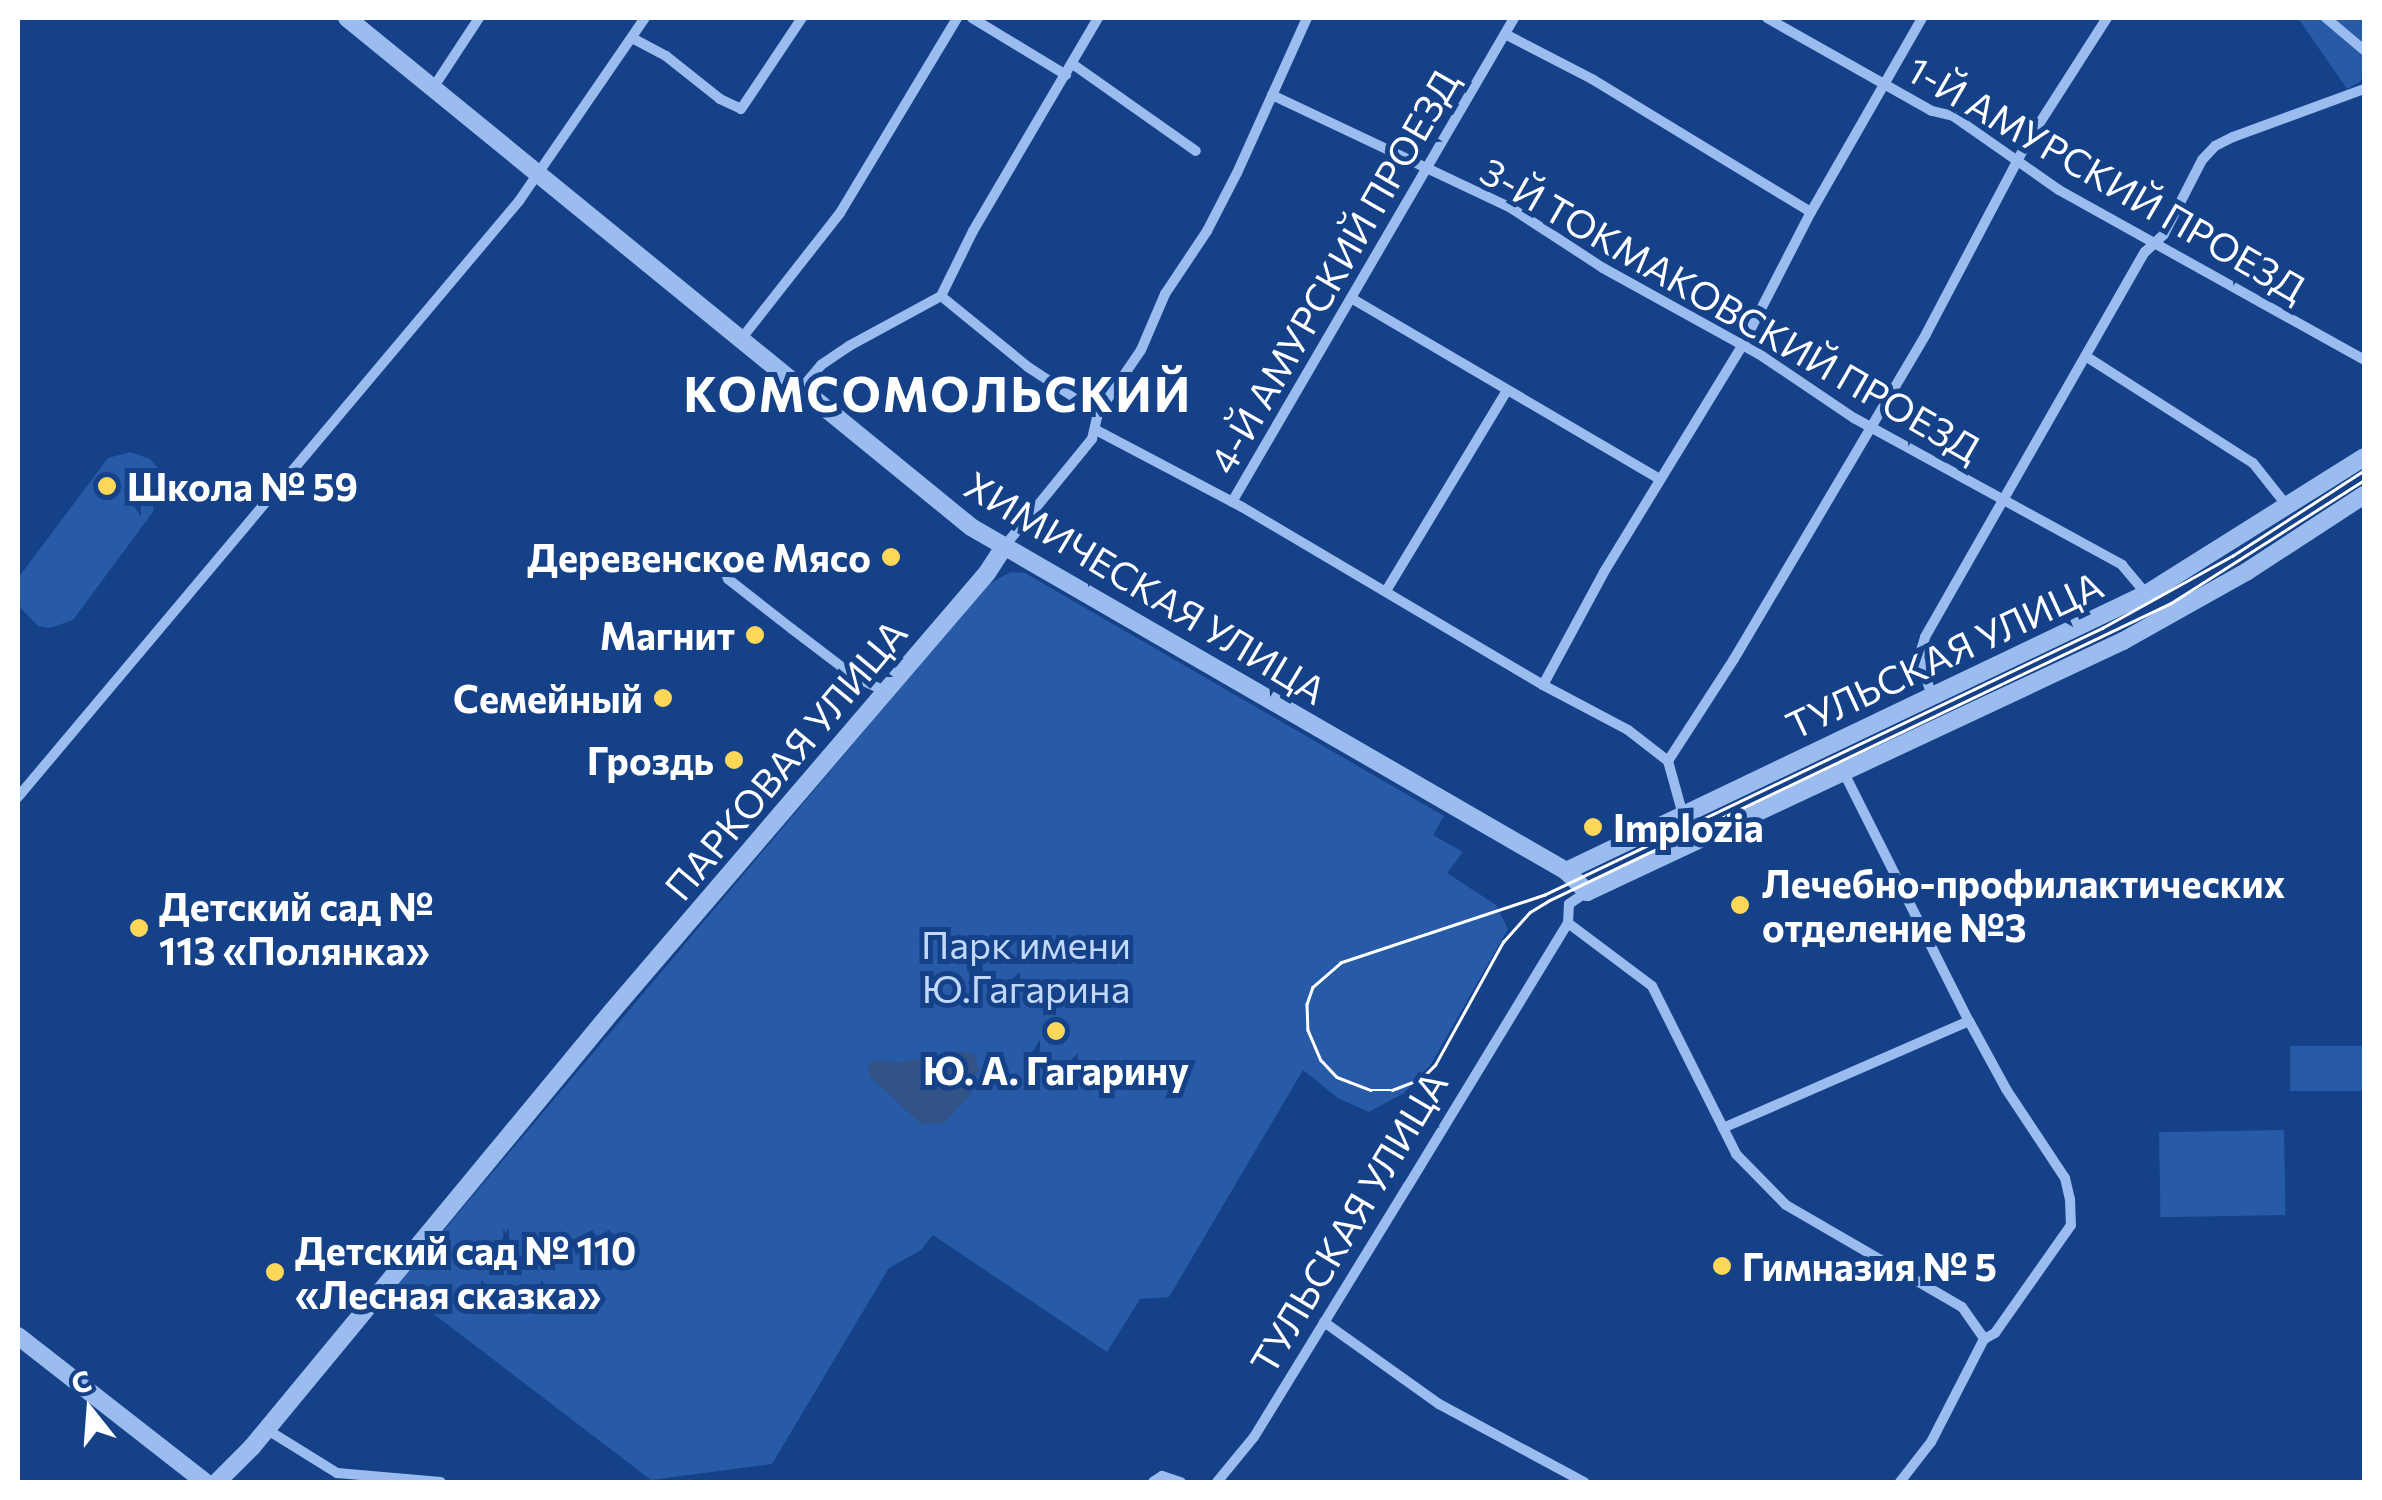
<!DOCTYPE html>
<meta charset="utf-8">
<style>
body{margin:0}
#map{position:relative;width:2382px;height:1500px;overflow:hidden;background:#154188;font-family:Commissioner,sans-serif}
div>[style]{position:absolute}
.green>*{inset:0;background:#275aa7;transform-origin:0 0}
.water>*{inset:0;background:#325388}
.minor>*{height:10px;margin:-5px;padding:0 5px;transform-origin:5px;border-radius:5px;background:#9bbcef}
.tertiary>*{height:18px;margin:-9px;padding:0 9px;transform-origin:9px;border-radius:9px;background:#9bbcef}
.tram>*{height:2.5px;margin:-1.25px;padding:0 1.25px;transform-origin:1.25px;border-radius:1.25px;background:#fff}
.dots>*{width:28px;height:28px;translate:-50% -50%;box-sizing:border-box;border:5px solid #154188;border-radius:50%}
span{translate:-50% -50%;white-space:nowrap;text-align:center;line-height:1.15;-webkit-text-stroke:10px #154188;paint-order:stroke}
.street-label{font-size:38px;color:#fff}
.poi-label{font-size:38px;color:#fff;font-weight:700}
.left{translate:0 -50%;text-align:left}
.right{translate:-100% -50%;text-align:right}
.park-label{font-size:38px;color:#c1d8fb}
.district-label{font-size:48px;color:#fff;font-weight:700;letter-spacing:2.5px}
.frame{position:absolute;inset:0;border:20px solid #fff;pointer-events:none}
.north{position:absolute;left:40px;top:1360px;width:100px;height:100px;-webkit-text-stroke:8px #154188;paint-order:stroke;rotate:343deg;font-size:28px;font-weight:700;line-height:40px;text-align:center;color:#fff}
.north::after{content:'';display:block;margin:auto;width:35px;height:45px;background:#fff;clip-path:polygon(50% 0,100% 100%,50% 72%,0 100%)}
</style>
<div id="map">
<div class="green">
<i style="clip-path:polygon(2298px 18px,2364px 18px,2364px 74px,2360px 82px,2347px 89px)"></i>
<i style="clip-path:polygon(130px 452px,150px 459px,159px 469px,166px 488px,164px 497px,73px 620px,50px 628px,38px 626px,18px 605px,18px 578px,108px 458px)"></i>
<i style="clip-path:polygon(1011px 572px,1025px 573px,1444px 816px,1433px 835px,1463px 852px,1447px 873px,1496px 905px,1508px 929px,1431px 1064px,1404px 1093px,1369px 1112px,1338px 1098px,1303px 1070px,1169px 1297px,1140px 1299px,1107px 1352px,933px 1235px,921px 1250px,889px 1268px,772px 1464px,651px 1480px,397px 1286px,987px 585px)"></i>
<i style="left:2364px;top:1046px;width:45px;height:74px;rotate:90deg"></i>
<i style="left:2284px;top:1130px;width:85px;height:125px;rotate:89deg"></i>
</div>
<div class="water">
<i style="clip-path:polygon(956px 1051px,974px 1053px,980px 1071px,970px 1079px,972px 1093px,944px 1123px,921px 1124px,870px 1077px,867px 1068px,874px 1060px,900px 1062px,937px 1055px,944px 1059px)"></i>
</div>
<div class="minor">
<i style="left:972px;top:18px;width:110px;rotate:31.2deg"></i>
<i style="left:1767px;top:18px;width:189px;rotate:29.4deg"></i>
<i style="left:1932px;top:111px;width:22px;rotate:13deg"></i>
<i style="left:1953px;top:116px;width:129px;rotate:34.9deg"></i>
<i style="left:2059px;top:190px;width:349px;rotate:29.1deg"></i>
<i style="left:2326px;top:18px;width:50px;rotate:40.1deg"></i>
<i style="left:1507px;top:35px;width:96px;rotate:27.4deg"></i>
<i style="left:1592px;top:79px;width:256px;rotate:31.3deg"></i>
<i style="left:634px;top:39px;width:36px;rotate:28deg"></i>
<i style="left:666px;top:56px;width:69px;rotate:38.5deg"></i>
<i style="left:720px;top:99px;width:23px;rotate:25deg"></i>
<i style="left:741px;top:109px;width:110px;rotate:-56.2deg"></i>
<i style="left:1074px;top:65px;width:149px;rotate:35.2deg"></i>
<i style="left:433px;top:88px;width:84px;rotate:-56.7deg"></i>
<i style="left:1272px;top:95px;width:264px;rotate:25.3deg"></i>
<i style="left:1511px;top:208px;width:110px;rotate:33.1deg"></i>
<i style="left:1603px;top:268px;width:178px;rotate:28.9deg"></i>
<i style="left:1759px;top:354px;width:115px;rotate:34deg"></i>
<i style="left:1854px;top:418px;width:306px;rotate:28.7deg"></i>
<i style="left:2122px;top:565px;width:38px;rotate:50deg"></i>
<i style="left:941px;top:296px;width:112px;rotate:39.2deg"></i>
<i style="left:1028px;top:367px;width:84px;rotate:33.3deg"></i>
<i style="left:1351px;top:298px;width:357px;rotate:30.4deg"></i>
<i style="left:742px;top:338px;width:159px;rotate:-51.9deg"></i>
<i style="left:840px;top:213px;width:227px;rotate:-59deg"></i>
<i style="left:2087px;top:357px;width:197px;rotate:32.6deg"></i>
<i style="left:2253px;top:463px;width:56px;rotate:51.5deg"></i>
<i style="left:801px;top:389px;width:31px;rotate:-50deg"></i>
<i style="left:821px;top:365px;width:34px;rotate:-34deg"></i>
<i style="left:849px;top:346px;width:105px;rotate:-28.5deg"></i>
<i style="left:941px;top:296px;width:72px;rotate:-63.8deg"></i>
<i style="left:973px;top:231px;width:247px;rotate:-59.6deg"></i>
<i style="left:1096px;top:430px;width:165px;rotate:27.8deg"></i>
<i style="left:1242px;top:507px;width:350px;rotate:30.6deg"></i>
<i style="left:1543px;top:685px;width:96px;rotate:27.9deg"></i>
<i style="left:1628px;top:730px;width:51px;rotate:37.8deg"></i>
<i style="left:1668px;top:761px;width:56px;rotate:74.5deg"></i>
<i style="left:1232px;top:502px;width:560px;rotate:-59.77deg"></i>
<i style="left:1003px;top:548px;width:141px;rotate:-50.8deg"></i>
<i style="left:1092px;top:439px;width:27px;rotate:-77deg"></i>
<i style="left:1098px;top:413px;width:76px;rotate:-55.7deg"></i>
<i style="left:1141px;top:350px;width:61px;rotate:-66.8deg"></i>
<i style="left:1165px;top:294px;width:76px;rotate:-56.3deg"></i>
<i style="left:1207px;top:231px;width:65px;rotate:-62.7deg"></i>
<i style="left:1237px;top:173px;width:170px;rotate:-65.7deg"></i>
<i style="left:723px;top:566px;width:14px;rotate:69deg"></i>
<i style="left:728px;top:579px;width:81px;rotate:38deg"></i>
<i style="left:792px;top:629px;width:79px;rotate:37.3deg"></i>
<i style="left:855px;top:677px;width:33px;rotate:25deg"></i>
<i style="left:1386px;top:591px;width:232px;rotate:-58.9deg"></i>
<i style="left:1543px;top:685px;width:128px;rotate:-61.6deg"></i>
<i style="left:1604px;top:572px;width:265px;rotate:-58.6deg"></i>
<i style="left:1742px;top:346px;width:151px;rotate:-62.8deg"></i>
<i style="left:1811px;top:212px;width:224px;rotate:-60.2deg"></i>
<i style="left:1932px;top:696px;width:41px;rotate:-108.4deg"></i>
<i style="left:1919px;top:657px;width:21px;rotate:-73deg"></i>
<i style="left:1925px;top:637px;width:443px;rotate:-60.3deg"></i>
<i style="left:2145px;top:252px;width:26px;rotate:-43deg"></i>
<i style="left:2164px;top:234px;width:83px;rotate:-62.8deg"></i>
<i style="left:2202px;top:160px;width:19px;rotate:-47deg"></i>
<i style="left:2215px;top:146px;width:20px;rotate:-27deg"></i>
<i style="left:2233px;top:137px;width:140px;rotate:-20.1deg"></i>
<i style="left:1668px;top:761px;width:121px;rotate:-57.1deg"></i>
<i style="left:1734px;top:659px;width:377px;rotate:-59.4deg"></i>
<i style="left:1926px;top:334px;width:212px;rotate:-62.2deg"></i>
<i style="left:2025px;top:146px;width:152px;rotate:-57.4deg"></i>
<i style="left:1844px;top:773px;width:278px;rotate:63.3deg"></i>
<i style="left:1969px;top:1021px;width:77px;rotate:61.4deg"></i>
<i style="left:2006px;top:1089px;width:107px;rotate:56.5deg"></i>
<i style="left:2065px;top:1178px;width:22px;rotate:77deg"></i>
<i style="left:2070px;top:1199px;width:26px;rotate:88deg"></i>
<i style="left:2071px;top:1225px;width:132px;rotate:125.1deg"></i>
<i style="left:1995px;top:1333px;width:13px;rotate:151deg"></i>
<i style="left:1984px;top:1339px;width:116px;rotate:117.2deg"></i>
<i style="left:1931px;top:1442px;width:51px;rotate:127.8deg"></i>
<i style="left:18px;top:797px;width:779px;rotate:-49.95deg"></i>
<i style="left:519px;top:201px;width:222px;rotate:-55.5deg"></i>
<i style="left:1568px;top:923px;width:105px;rotate:36.9deg"></i>
<i style="left:1652px;top:986px;width:188px;rotate:63.4deg"></i>
<i style="left:1736px;top:1154px;width:71px;rotate:45.6deg"></i>
<i style="left:1786px;top:1205px;width:203px;rotate:30.1deg"></i>
<i style="left:1962px;top:1307px;width:39px;rotate:55deg"></i>
<i style="left:1723px;top:1128px;width:268px;rotate:-23.5deg"></i>
<i style="left:1324px;top:1322px;width:141px;rotate:35.5deg"></i>
<i style="left:1439px;top:1404px;width:165px;rotate:28.3deg"></i>
<i style="left:266px;top:1429px;width:84px;rotate:31.8deg"></i>
<i style="left:337px;top:1473px;width:104px;rotate:4.9deg"></i>
<i style="left:1153px;top:1482px;width:11px;rotate:-34deg"></i>
<i style="left:1162px;top:1476px;width:20px;rotate:18deg"></i>
<i style="left:1217px;top:1482px;width:58px;rotate:-50.6deg"></i>
<i style="left:1254px;top:1437px;width:294px;rotate:-58.5deg"></i>
<i style="left:1408px;top:1186px;width:308px;rotate:-58.7deg"></i>
<i style="left:1568px;top:923px;width:19px;rotate:-87deg"></i>
<i style="left:1569px;top:904px;width:22px;rotate:-34deg"></i>
</div>
<div class="tertiary">
<i style="left:347px;top:18px;width:805px;rotate:39.2deg"></i>
<i style="left:971px;top:527px;width:687px;rotate:30.03deg"></i>
<i style="left:1566px;top:871px;width:30px;rotate:45deg"></i>
<i style="left:1587px;top:892px;width:592px;rotate:-25.09deg"></i>
<i style="left:2123px;top:641px;width:141px;rotate:-29.3deg"></i>
<i style="left:2246px;top:572px;width:141px;rotate:-33.1deg"></i>
<i style="left:1566px;top:871px;width:643px;rotate:-25.53deg"></i>
<i style="left:2146px;top:594px;width:257px;rotate:-32.1deg"></i>
<i style="left:18px;top:1336px;width:237px;rotate:38deg"></i>
<i style="left:217px;top:1482px;width:49px;rotate:-45deg"></i>
<i style="left:252px;top:1447px;width:567px;rotate:-50.44deg"></i>
<i style="left:613px;top:1010px;width:575px;rotate:-49.44deg"></i>
<i style="left:987px;top:573px;width:30px;rotate:-57deg"></i>
</div>
<div class="tram">
<i style="left:2364px;top:471px;width:156px;rotate:147deg"></i>
<i style="left:2233px;top:556px;width:149px;rotate:151deg"></i>
<i style="left:2103px;top:628px;width:619px;rotate:154.43deg"></i>
<i style="left:1545px;top:895px;width:215px;rotate:161.6deg"></i>
<i style="left:1341px;top:963px;width:37px;rotate:139deg"></i>
<i style="left:1313px;top:987px;width:18px;rotate:109deg"></i>
<i style="left:1307px;top:1004px;width:26px;rotate:88deg"></i>
<i style="left:1308px;top:1030px;width:33px;rotate:67deg"></i>
<i style="left:1321px;top:1060px;width:23px;rotate:47deg"></i>
<i style="left:1337px;top:1077px;width:36px;rotate:21deg"></i>
<i style="left:1371px;top:1090px;width:21px"></i>
<i style="left:1392px;top:1090px;width:31px;rotate:-21deg"></i>
<i style="left:1421px;top:1079px;width:20px;rotate:-45deg"></i>
<i style="left:1435px;top:1065px;width:141px;rotate:-61.1deg"></i>
<i style="left:1503px;top:942px;width:40px;rotate:-48deg"></i>
<i style="left:1530px;top:912px;width:21px;rotate:-31deg"></i>
<i style="left:1548px;top:901px;width:691px;rotate:-25.56deg"></i>
<i style="left:2171px;top:603px;width:229px;rotate:-32.5deg"></i>
</div>
<div class="dots">
<i style="left:107px;top:486px;background:#ffd859"></i>
<i style="left:891px;top:557px;background:#ffd859"></i>
<i style="left:755px;top:635px;background:#ffd859"></i>
<i style="left:663px;top:698px;background:#ffd859"></i>
<i style="left:734px;top:760px;background:#ffd859"></i>
<i style="left:1593px;top:827px;background:#ffd859"></i>
<i style="left:1740px;top:905px;background:#ffd859"></i>
<i style="left:139px;top:928px;background:#ffd859"></i>
<i style="left:1056px;top:1031px;background:#ffd859"></i>
<i style="left:1722px;top:1266px;background:#ffd859"></i>
<i style="left:275px;top:1272px;background:#ffd859"></i>
</div>
<div class="street-label">
<span style="left:2107px;top:178px;rotate:30deg">1-Й АМУРСКИЙ ПРОЕЗД</span>
<span style="left:1333px;top:271px;rotate:-60deg">4-Й АМУРСКИЙ ПРОЕЗД</span>
<span style="left:1731px;top:309px;rotate:30deg">3-Й ТОКМАКОВСКИЙ ПРОЕЗД</span>
<span style="left:1146px;top:587px;rotate:31deg">ХИМИЧЕСКАЯ УЛИЦА</span>
<span style="left:1944px;top:654px;rotate:-25deg">ТУЛЬСКАЯ УЛИЦА</span>
<span style="left:785px;top:759px;rotate:-50deg">ПАРКОВАЯ УЛИЦА</span>
<span style="left:1348px;top:1222px;rotate:-59deg">ТУЛЬСКАЯ УЛИЦА</span>
</div>
<div class="poi-label">
<span class="left" style="left:127px;top:486px">Школа № 59</span>
<span class="right" style="left:871px;top:557px">Деревенское Мясо</span>
<span class="right" style="left:735px;top:635px">Магнит</span>
<span class="right" style="left:643px;top:698px">Семейный</span>
<span class="right" style="left:714px;top:760px">Гроздь</span>
<span class="left" style="left:1613px;top:827px">Implozia</span>
<span class="left" style="left:1762px;top:905px">Лечебно-профилактических<br>отделение №3</span>
<span class="left" style="left:159px;top:928px">Детский сад №<br>113 «Полянка»</span>
<span style="left:1056px;top:1070px">Ю. А. Гагарину</span>
<span class="left" style="left:295px;top:1272px">Детский сад № 110<br>«Лесная сказка»</span>
<span class="left" style="left:1742px;top:1266px">Гимназия № 5</span>
</div>
<div class="park-label">
<span style="left:1026px;top:966px">Парк имени<br>Ю.Гагарина</span>
</div>
<div class="district-label">
<span style="left:938px;top:393px">КОМСОМОЛЬСКИЙ</span>
</div>
<div class="frame"></div>
<div class="north">С</div>
</div>
